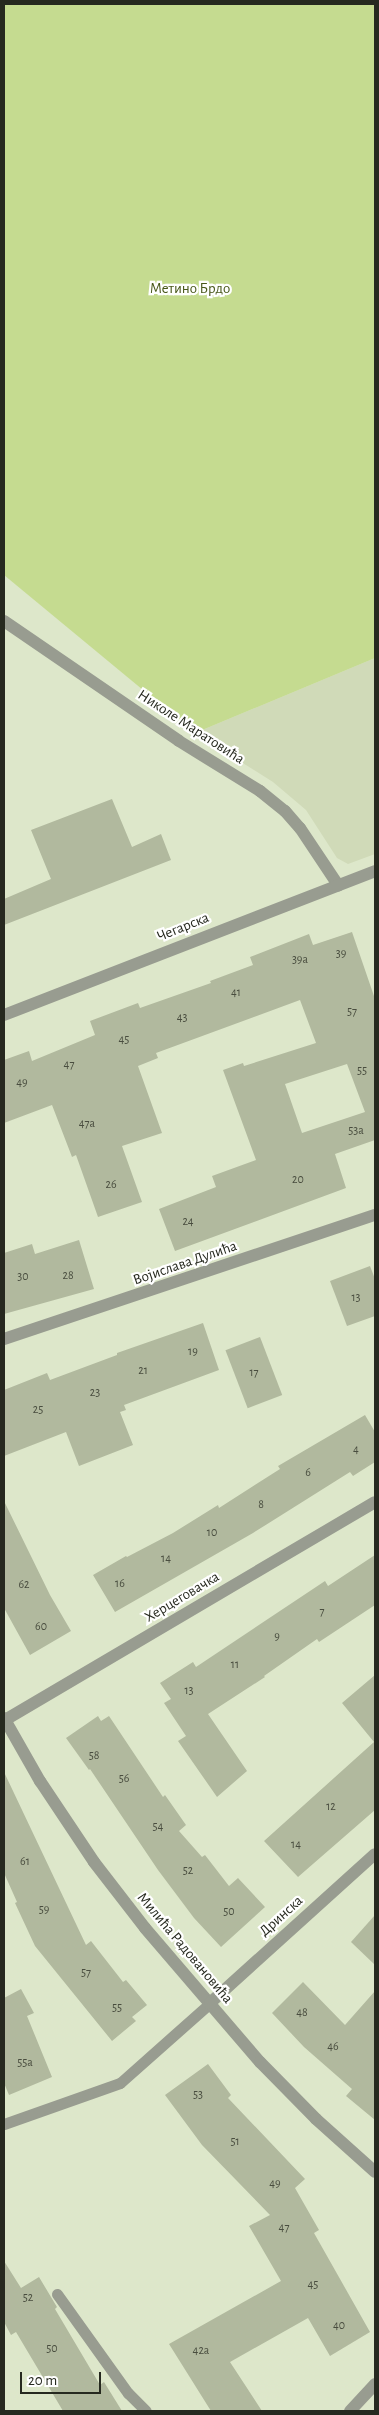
<!DOCTYPE html>
<meta charset="utf-8">
<style>
body{margin:0}
#map{position:relative;width:379px;height:2415px;overflow:hidden;background:#dde7ca;font-family:"Alegreya Sans",sans-serif}
div>[style]{position:absolute}
.built>*{inset:0;background:#d0dab8}
.green>*{inset:0;background:#c5db90}
.building>*{inset:0;background:#b1b99e;transform-origin:0 0}
.lane>*{height:11px;margin:-5.5px;padding:0 5.5px;transform-origin:5.5px;border-radius:5.5px;background:#989c90}
.street>*{height:12px;margin:-6px;padding:0 6px;transform-origin:6px;border-radius:6px;background:#989c90}
span{translate:-50% -50%;white-space:nowrap;text-align:center;line-height:1.15;-webkit-text-stroke:4.5px #fff;paint-order:stroke}
.number-label{font-size:12px;color:#494d3f}
.number-label span{-webkit-text-stroke-width:0}
.park-label{font-size:15px;color:#49581b}
.street-label{font-size:15px;color:#26291f}
.frame{position:absolute;inset:0;border:5px solid #26291f;pointer-events:none}
.scale{position:absolute;left:20px;top:2372px;width:81px;height:22px;box-sizing:border-box;border:2px solid #26291f;border-top:0;padding-left:6px;font-size:15px;line-height:18px;white-space:nowrap;color:#26291f;-webkit-text-stroke:4px #fff;paint-order:stroke}
</style>
<div id="map">
<div class="built">
<i style="clip-path:polygon(375px 658px,375px 854px,348px 864px,337px 858px,306px 810px,273px 782px,195px 733px)"></i>
</div>
<div class="green">
<i style="clip-path:polygon(4px 4px,375px 4px,375px 658px,195px 733px,4px 575px)"></i>
</div>
<div class="building">
<i style="clip-path:polygon(112px 799px,132px 847px,161px 834px,171px 860px,4px 925px,4px 899px,51px 879px,31px 830px)"></i>
<i style="clip-path:polygon(evenodd,352px 932px,375px 999px,375px 1140px,335px 1154px,346px 1188px,175px 1251px,159px 1209px,216px 1187px,212px 1176px,256px 1160px,223px 1070px,243px 1063px,244px 1066px,316px 1043px,300px 1000px,156px 1053px,158px 1058px,138px 1066px,162px 1133px,122px 1146px,142px 1202px,98px 1217px,76px 1155px,72px 1157px,52px 1105px,4px 1123px,4px 1060px,29px 1051px,32px 1061px,95px 1035px,90px 1021px,138px 1003px,140px 1008px,211px 983px,210px 981px,253px 965px,250px 957px,309px 934px,313px 945px,352px 932px,347px 1064px,365px 1112px,302px 1133px,285px 1084px,347px 1064px)"></i>
<i style="clip-path:polygon(79px 1240px,94px 1289px,4px 1314px,4px 1253px,32px 1244px,35px 1254px)"></i>
<i style="clip-path:polygon(370px 1266px,375px 1279px,375px 1316px,347px 1326px,330px 1281px)"></i>
<i style="clip-path:polygon(203px 1323px,219px 1370px,124px 1405px,126px 1410px,120px 1412px,133px 1445px,79px 1466px,66px 1432px,4px 1456px,4px 1390px,47px 1373px,50px 1380px,117px 1355px,117px 1353px)"></i>
<i style="left:260px;top:1337px;width:62px;height:37px;rotate:69deg"></i>
<i style="clip-path:polygon(365px 1415px,375px 1432px,375px 1462px,353px 1476px,350px 1472px,253px 1533px,115px 1612px,93px 1575px,126px 1556px,127px 1557px,173px 1533px,218px 1505px,219px 1508px,280px 1469px,278px 1466px)"></i>
<i style="clip-path:polygon(4px 1501px,50px 1595px,71px 1631px,30px 1655px,4px 1608px)"></i>
<i style="clip-path:polygon(375px 1555px,375px 1605px,319px 1642px,317px 1639px,264px 1676px,265px 1677px,208px 1714px,247px 1771px,217px 1797px,178px 1741px,186px 1736px,164px 1703px,171px 1699px,160px 1683px,193px 1662px,196px 1667px,325px 1581px,328px 1586px)"></i>
<i style="clip-path:polygon(375px 1675px,375px 1810px,298px 1877px,264px 1841px,374px 1742px,342px 1703px)"></i>
<i style="clip-path:polygon(98px 1716px,101px 1721px,109px 1716px,163px 1797px,165px 1795px,186px 1825px,179px 1831px,202px 1857px,205px 1855px,229px 1886px,238px 1878px,265px 1907px,221px 1947px,194px 1918px,158px 1870px,90px 1769px,89px 1770px,66px 1738px)"></i>
<i style="clip-path:polygon(4px 1772px,86px 1945px,91px 1941px,123px 1982px,126px 1980px,147px 2005px,132px 2017px,136px 2021px,112px 2041px,35px 1946px,15px 1903px,17px 1902px,4px 1873px)"></i>
<i style="clip-path:polygon(375px 1915px,375px 1965px,351px 1942px)"></i>
<i style="clip-path:polygon(303px 1982px,345px 2025px,375px 1991px,375px 2120px,346px 2096px,352px 2089px,304px 2047px,272px 2013px)"></i>
<i style="clip-path:polygon(21px 1989px,34px 2013px,27px 2016px,52px 2077px,9px 2095px,4px 2083px,4px 1998px)"></i>
<i style="clip-path:polygon(208px 2064px,231px 2095px,228px 2098px,305px 2179px,295px 2188px,319px 2230px,314px 2233px,370px 2332px,330px 2356px,308px 2318px,230px 2362px,262px 2411px,211px 2411px,169px 2344px,281px 2281px,249px 2226px,270px 2215px,202px 2145px,165px 2095px)"></i>
<i style="clip-path:polygon(4px 2261px,21px 2288px,39px 2277px,57px 2307px,55px 2309px,100px 2385px,104px 2382px,122px 2411px,63px 2411px,16px 2332px,11px 2335px,4px 2322px)"></i>
</div>
<div class="lane">
<i style="left:4px;top:2124px;width:123px;rotate:-19.5deg"></i>
<i style="left:120px;top:2083px;width:120px;rotate:-41.6deg"></i>
<i style="left:57px;top:2294px;width:122px;rotate:54.4deg"></i>
<i style="left:128px;top:2393px;width:25px;rotate:45deg"></i>
</div>
<div class="street">
<i style="left:4px;top:621px;width:212px;rotate:34.4deg"></i>
<i style="left:179px;top:741px;width:95px;rotate:31.7deg"></i>
<i style="left:260px;top:791px;width:32px;rotate:39deg"></i>
<i style="left:285px;top:811px;width:23px;rotate:49deg"></i>
<i style="left:300px;top:828px;width:69px;rotate:56.3deg"></i>
<i style="left:4px;top:1015px;width:398px;rotate:-21.2deg"></i>
<i style="left:4px;top:1339px;width:391px;rotate:-18.5deg"></i>
<i style="left:4px;top:1718px;width:73px;rotate:60.3deg"></i>
<i style="left:40px;top:1781px;width:97px;rotate:56.3deg"></i>
<i style="left:94px;top:1862px;width:83px;rotate:52.3deg"></i>
<i style="left:145px;top:1928px;width:177px;rotate:49.4deg"></i>
<i style="left:260px;top:2062px;width:80px;rotate:45.5deg"></i>
<i style="left:316px;top:2119px;width:79px;rotate:41.9deg"></i>
<i style="left:5px;top:1720px;width:429px;rotate:-30.5deg"></i>
<i style="left:210px;top:2003px;width:222px;rotate:-42.1deg"></i>
<i style="left:350px;top:2411px;width:37px;rotate:-47deg"></i>
</div>
<div class="number-label">
<span style="left:341px;top:954px">39</span>
<span style="left:300px;top:960px">39a</span>
<span style="left:236px;top:993px">41</span>
<span style="left:352px;top:1012px">57</span>
<span style="left:182px;top:1018px">43</span>
<span style="left:124px;top:1040px">45</span>
<span style="left:69px;top:1065px">47</span>
<span style="left:362px;top:1071px">55</span>
<span style="left:22px;top:1083px">49</span>
<span style="left:87px;top:1124px">47a</span>
<span style="left:356px;top:1131px">53a</span>
<span style="left:298px;top:1180px">20</span>
<span style="left:111px;top:1185px">26</span>
<span style="left:188px;top:1222px">24</span>
<span style="left:68px;top:1276px">28</span>
<span style="left:23px;top:1277px">30</span>
<span style="left:356px;top:1298px">13</span>
<span style="left:193px;top:1352px">19</span>
<span style="left:143px;top:1371px">21</span>
<span style="left:254px;top:1373px">17</span>
<span style="left:95px;top:1393px">23</span>
<span style="left:38px;top:1410px">25</span>
<span style="left:356px;top:1450px">4</span>
<span style="left:308px;top:1473px">6</span>
<span style="left:261px;top:1505px">8</span>
<span style="left:212px;top:1533px">10</span>
<span style="left:166px;top:1559px">14</span>
<span style="left:120px;top:1584px">16</span>
<span style="left:24px;top:1585px">62</span>
<span style="left:322px;top:1612px">7</span>
<span style="left:41px;top:1627px">60</span>
<span style="left:277px;top:1637px">9</span>
<span style="left:235px;top:1665px">11</span>
<span style="left:189px;top:1691px">13</span>
<span style="left:94px;top:1756px">58</span>
<span style="left:124px;top:1779px">56</span>
<span style="left:331px;top:1807px">12</span>
<span style="left:158px;top:1827px">54</span>
<span style="left:296px;top:1845px">14</span>
<span style="left:25px;top:1862px">61</span>
<span style="left:188px;top:1871px">52</span>
<span style="left:44px;top:1910px">59</span>
<span style="left:229px;top:1912px">50</span>
<span style="left:86px;top:1973px">57</span>
<span style="left:117px;top:2008px">55</span>
<span style="left:302px;top:2013px">48</span>
<span style="left:333px;top:2047px">46</span>
<span style="left:25px;top:2063px">55a</span>
<span style="left:198px;top:2095px">53</span>
<span style="left:235px;top:2142px">51</span>
<span style="left:275px;top:2184px">49</span>
<span style="left:284px;top:2228px">47</span>
<span style="left:313px;top:2285px">45</span>
<span style="left:28px;top:2298px">52</span>
<span style="left:339px;top:2326px">40</span>
<span style="left:52px;top:2349px">50</span>
<span style="left:201px;top:2351px">42a</span>
</div>
<div class="park-label">
<span style="left:190px;top:289px">Метино Брдо</span>
</div>
<div class="street-label">
<span style="left:191px;top:727px;rotate:33deg">Николе Маратовића</span>
<span style="left:183px;top:927px;rotate:-22deg">Чегарска</span>
<span style="left:185px;top:1263px;rotate:-19deg">Војислава Дулића</span>
<span style="left:182px;top:1597px;rotate:-31deg">Херцеговачка</span>
<span style="left:281px;top:1916px;rotate:-42deg">Дринска</span>
<span style="left:185px;top:1948px;rotate:50deg">Милића Радовановића</span>
</div>
<div class="frame"></div>
<div class="scale">20 m</div>
</div>
